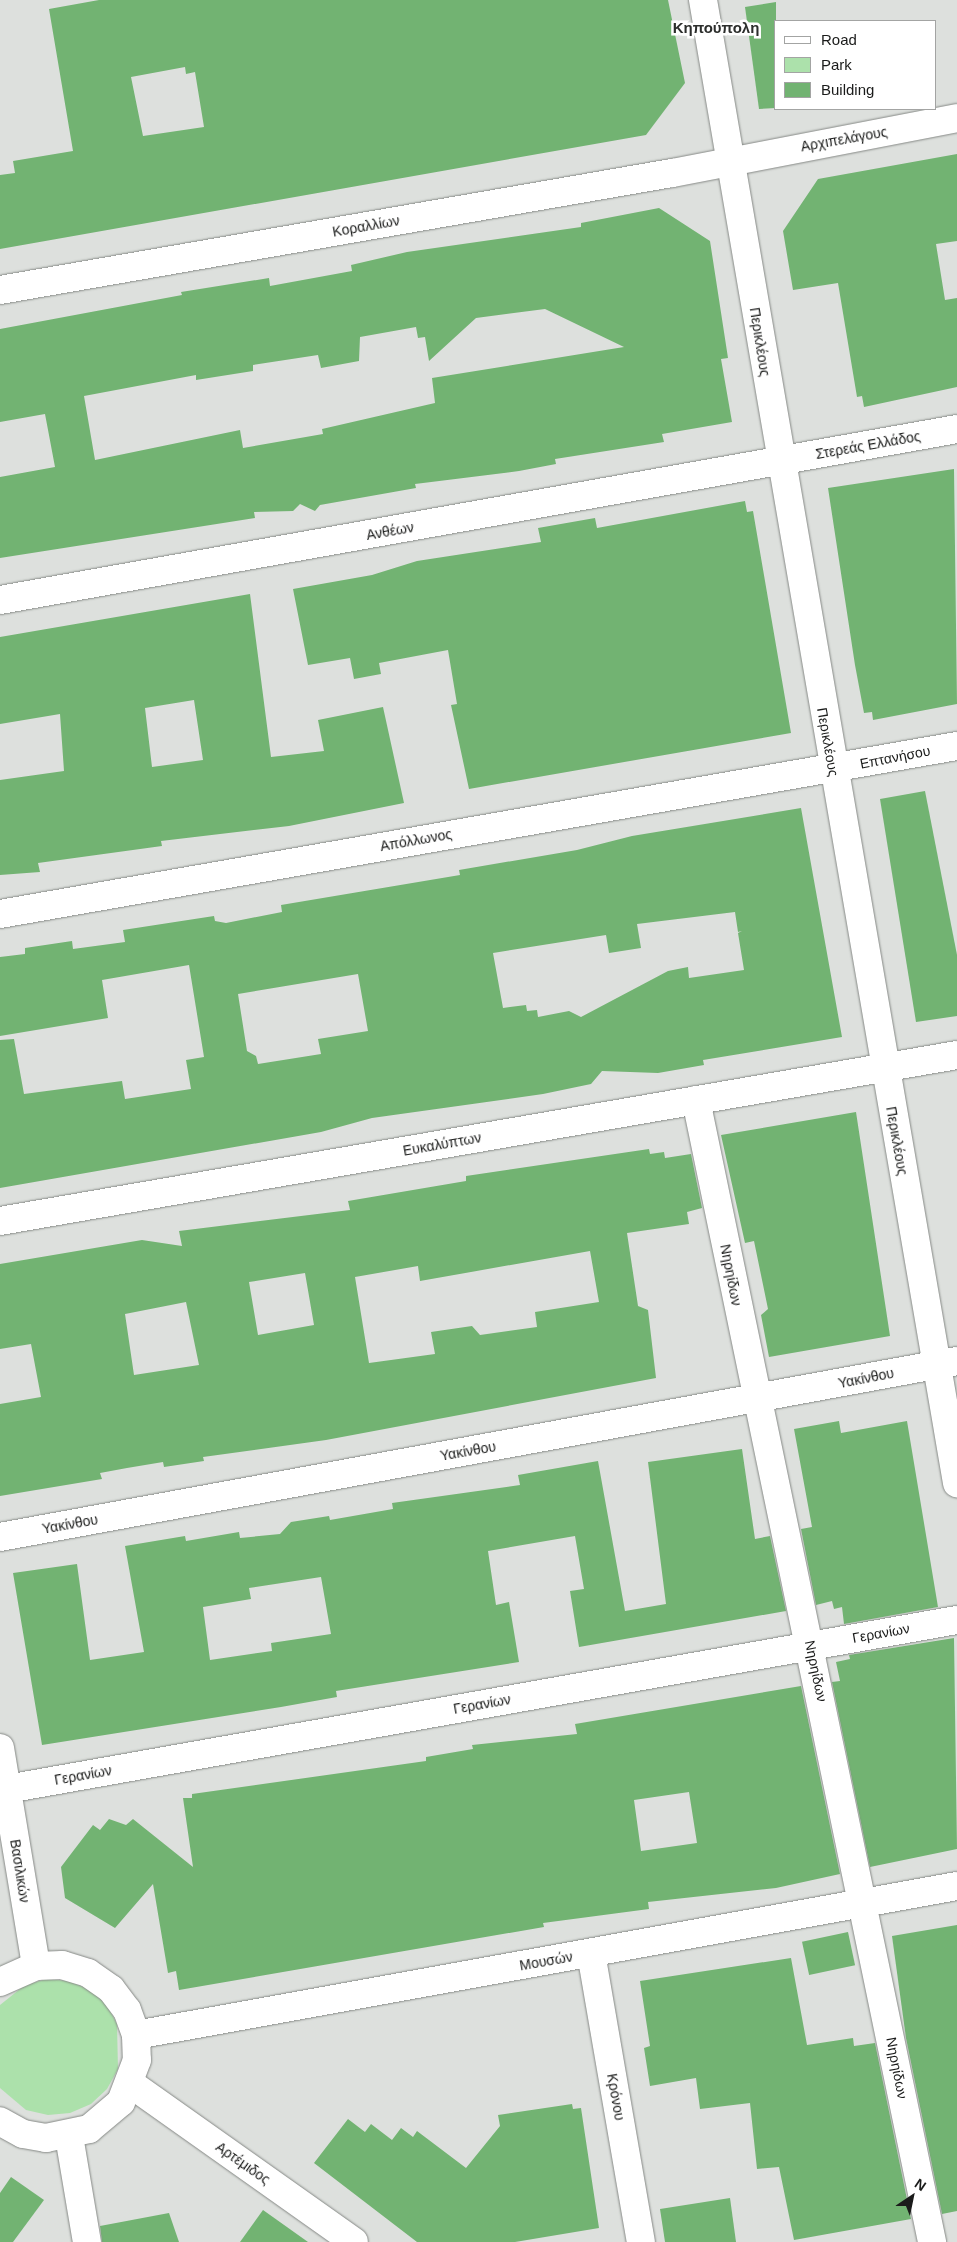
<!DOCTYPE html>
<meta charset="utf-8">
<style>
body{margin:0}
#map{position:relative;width:957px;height:2242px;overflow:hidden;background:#dde0dd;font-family:Arial,sans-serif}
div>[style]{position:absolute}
.green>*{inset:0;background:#ace1ab}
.building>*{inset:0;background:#72b372;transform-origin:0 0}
.roads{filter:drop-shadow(0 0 1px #868986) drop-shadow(0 0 1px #868986)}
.minor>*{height:28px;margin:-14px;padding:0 14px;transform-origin:14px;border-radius:14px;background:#fff}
span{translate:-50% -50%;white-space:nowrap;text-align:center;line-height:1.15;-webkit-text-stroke:5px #fff;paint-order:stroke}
.street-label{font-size:14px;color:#1a1b1a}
.neighbourhood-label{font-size:15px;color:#2c2e2c;font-weight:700}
.legend{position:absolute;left:774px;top:20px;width:162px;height:90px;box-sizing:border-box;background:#fff;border:1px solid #a3a4a3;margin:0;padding:6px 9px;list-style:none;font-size:15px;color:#1a1b1a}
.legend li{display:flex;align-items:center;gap:10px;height:25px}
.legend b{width:25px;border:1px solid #a3a4a3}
.north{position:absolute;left:887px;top:2172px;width:50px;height:50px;-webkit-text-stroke:4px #fff;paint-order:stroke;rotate:34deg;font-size:14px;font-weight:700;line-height:20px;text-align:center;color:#1a1b1a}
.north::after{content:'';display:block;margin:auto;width:18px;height:22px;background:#1a1b1a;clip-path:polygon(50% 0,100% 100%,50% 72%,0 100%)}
</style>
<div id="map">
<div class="green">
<i style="clip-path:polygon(47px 1979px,69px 1981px,90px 1990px,107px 2005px,117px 2024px,118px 2069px,107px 2089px,91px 2104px,70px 2113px,48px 2115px,26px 2110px,0 2088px,0 2005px,25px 1985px)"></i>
</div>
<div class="building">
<i style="clip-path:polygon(evenodd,99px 0,668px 0,685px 83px,646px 135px,0 249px,0 175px,15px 173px,13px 161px,73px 151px,49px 9px,99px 0,185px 67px,186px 74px,195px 72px,204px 127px,143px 136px,131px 77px,185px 67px)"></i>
<i style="clip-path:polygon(776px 2px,776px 108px,759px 109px,745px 7px)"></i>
<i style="clip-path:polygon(957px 154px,957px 241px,936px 244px,945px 300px,957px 298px,957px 387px,864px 407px,862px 396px,857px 397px,838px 283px,793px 290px,783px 231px,818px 179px)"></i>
<i style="clip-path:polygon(evenodd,659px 208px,710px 241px,728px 358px,721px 359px,732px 422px,662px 434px,664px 442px,555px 459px,556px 464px,519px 471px,415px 484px,416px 488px,320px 505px,315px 511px,300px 504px,293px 511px,254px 512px,255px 518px,0 558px,0 477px,55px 467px,45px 414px,0 422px,0 329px,182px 295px,181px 292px,269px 278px,270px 286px,352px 271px,351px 265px,407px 252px,581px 227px,581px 223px,659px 208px,545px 309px,624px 347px,432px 378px,435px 403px,322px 429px,323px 434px,243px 448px,240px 430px,95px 460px,84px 396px,196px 375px,196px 380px,253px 371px,253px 365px,318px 355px,321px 368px,359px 361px,360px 337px,416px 327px,418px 338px,425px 337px,429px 361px,476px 318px,545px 309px)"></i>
<i style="clip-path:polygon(954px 469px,957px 704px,873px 720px,872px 712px,864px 713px,855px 665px,828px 488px)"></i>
<i style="clip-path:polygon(745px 501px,747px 512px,753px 511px,791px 733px,469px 789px,451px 705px,457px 704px,448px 650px,379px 663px,381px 674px,354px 679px,350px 658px,308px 665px,293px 589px,372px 575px,417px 561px,541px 542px,538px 528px,595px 518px,597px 528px)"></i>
<i style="clip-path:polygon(evenodd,250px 594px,271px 757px,324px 751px,318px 720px,383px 707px,404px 803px,289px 826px,161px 841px,162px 846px,38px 863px,40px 872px,0 875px,0 780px,64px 771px,60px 714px,0 724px,0 637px,250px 594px,194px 700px,203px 760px,152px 767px,145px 708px,194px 700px)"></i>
<i style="clip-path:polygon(925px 791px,957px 955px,957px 1016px,916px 1022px,880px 799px)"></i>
<i style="clip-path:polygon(evenodd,801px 808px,842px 1037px,703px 1060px,704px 1065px,658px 1073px,602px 1071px,591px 1084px,543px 1094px,372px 1118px,321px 1132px,0 1188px,0 1040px,14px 1039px,24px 1094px,122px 1081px,125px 1099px,191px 1089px,186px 1060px,204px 1057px,189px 965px,102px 980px,108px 1018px,0 1036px,0 957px,25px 954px,25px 948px,72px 941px,73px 949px,125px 942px,123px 930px,214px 916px,215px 921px,226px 923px,282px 912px,281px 905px,460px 875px,459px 870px,577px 850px,632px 836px,801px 808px,735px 912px,738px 932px,742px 931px,738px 933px,744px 970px,689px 978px,688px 967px,668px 971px,581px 1017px,569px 1011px,538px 1017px,537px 1010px,527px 1011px,526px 1005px,503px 1008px,493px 953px,606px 935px,609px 953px,641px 948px,637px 924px,735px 912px,801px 808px,358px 974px,368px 1031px,318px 1039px,321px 1054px,258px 1064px,256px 1056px,247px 1051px,238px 994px,358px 974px)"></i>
<i style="clip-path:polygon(856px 1112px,890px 1336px,769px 1357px,761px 1315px,768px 1309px,754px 1241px,745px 1243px,721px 1135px)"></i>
<i style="clip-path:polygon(evenodd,649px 1149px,650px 1154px,664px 1152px,665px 1158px,691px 1154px,702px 1208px,687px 1212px,689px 1224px,627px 1233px,638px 1306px,648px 1310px,656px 1378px,326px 1440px,203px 1457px,204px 1461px,164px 1467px,163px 1462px,127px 1468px,100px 1473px,102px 1479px,0 1496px,0 1404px,41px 1397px,31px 1344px,0 1349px,0 1264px,142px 1240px,182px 1246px,179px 1231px,350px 1210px,348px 1201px,466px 1181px,466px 1176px,649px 1149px,590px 1251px,599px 1302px,535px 1312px,537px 1327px,480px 1335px,472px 1326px,431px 1332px,435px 1354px,369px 1363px,355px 1277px,418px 1266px,420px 1281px,590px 1251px,649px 1149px,305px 1273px,314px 1325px,258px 1335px,249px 1282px,305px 1273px,649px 1149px,186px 1302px,199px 1365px,134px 1375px,125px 1314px,186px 1302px)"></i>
<i style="clip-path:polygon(839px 1421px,841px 1433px,907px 1421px,938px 1607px,844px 1624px,842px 1607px,834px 1609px,832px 1601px,816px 1605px,801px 1529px,812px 1527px,794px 1429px)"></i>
<i style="clip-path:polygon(evenodd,742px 1449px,755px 1539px,770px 1536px,786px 1611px,579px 1647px,570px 1591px,584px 1589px,575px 1536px,488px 1551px,496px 1605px,509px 1602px,519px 1662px,336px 1691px,337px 1697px,281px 1707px,42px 1745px,13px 1573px,77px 1564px,90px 1660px,144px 1652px,125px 1546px,185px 1536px,186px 1541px,239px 1532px,240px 1538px,280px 1534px,291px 1522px,329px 1516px,330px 1520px,393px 1509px,392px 1503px,520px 1485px,518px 1475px,598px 1461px,625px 1611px,666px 1604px,648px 1462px,742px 1449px,321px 1577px,331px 1634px,271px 1643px,272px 1651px,210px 1660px,203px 1607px,251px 1599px,249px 1588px,321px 1577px)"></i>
<i style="clip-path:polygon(954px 1638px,957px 1849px,870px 1867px,832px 1682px,840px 1681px,836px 1662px,850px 1659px,849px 1655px)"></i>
<i style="clip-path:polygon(evenodd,801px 1686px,840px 1874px,776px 1888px,648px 1902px,649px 1909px,543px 1923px,544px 1927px,179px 1990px,176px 1971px,168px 1973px,153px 1884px,115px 1928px,65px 1898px,61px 1867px,93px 1825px,100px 1830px,109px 1819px,126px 1825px,133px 1819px,193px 1867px,183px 1798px,192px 1798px,192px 1794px,426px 1761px,426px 1757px,473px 1749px,472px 1745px,577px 1734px,575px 1724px,801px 1686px,689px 1792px,697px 1843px,641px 1851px,634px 1800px,689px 1792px)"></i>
<i style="clip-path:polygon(957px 1925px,957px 2211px,942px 2214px,906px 2038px,892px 1936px)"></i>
<i style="left:848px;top:1932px;width:34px;height:47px;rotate:78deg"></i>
<i style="clip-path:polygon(791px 1958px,807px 2045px,853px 2038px,854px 2046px,875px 2043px,911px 2219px,794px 2240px,779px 2167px,757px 2169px,750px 2103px,700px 2109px,696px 2078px,650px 2086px,644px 2048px,650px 2046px,640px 1981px)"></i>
<i style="clip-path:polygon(572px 2104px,573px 2109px,581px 2108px,599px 2228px,515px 2242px,417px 2242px,314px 2163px,348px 2119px,365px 2132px,371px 2124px,392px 2140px,401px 2128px,413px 2137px,417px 2131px,466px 2168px,500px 2126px,498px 2115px)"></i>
<i style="clip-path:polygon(11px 2177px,44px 2200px,13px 2242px,0 2242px,0 2193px)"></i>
<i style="clip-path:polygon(730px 2198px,736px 2242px,665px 2242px,660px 2209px)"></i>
<i style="clip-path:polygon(263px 2210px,308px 2242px,240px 2242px)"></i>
<i style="clip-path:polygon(169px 2213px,179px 2242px,102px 2242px,100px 2226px)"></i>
</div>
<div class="roads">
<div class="minor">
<i style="left:703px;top:0;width:1505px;rotate:80.28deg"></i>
<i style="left:0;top:290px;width:682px;rotate:-9.88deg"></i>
<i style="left:672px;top:173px;width:290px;rotate:-10.9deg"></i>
<i style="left:0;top:600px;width:972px;rotate:-10.13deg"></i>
<i style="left:0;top:914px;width:972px;rotate:-9.96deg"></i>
<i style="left:696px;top:1100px;width:1166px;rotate:78.32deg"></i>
<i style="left:0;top:1221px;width:971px;rotate:-9.84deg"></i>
<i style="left:0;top:1537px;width:973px;rotate:-10.42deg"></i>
<i style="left:0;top:1748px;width:221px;rotate:80.6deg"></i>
<i style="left:7px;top:1789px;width:965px;rotate:-10.09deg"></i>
<i style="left:591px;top:1953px;width:293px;rotate:80.2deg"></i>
<i style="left:0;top:1982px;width:39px;rotate:-24deg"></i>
<i style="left:36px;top:1966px;width:26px;rotate:-2deg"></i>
<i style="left:62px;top:1965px;width:27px;rotate:17deg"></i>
<i style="left:88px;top:1973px;width:28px;rotate:35deg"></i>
<i style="left:111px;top:1989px;width:26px;rotate:53deg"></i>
<i style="left:127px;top:2010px;width:27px;rotate:70deg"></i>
<i style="left:136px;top:2035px;width:25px;rotate:88deg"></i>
<i style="left:137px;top:2060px;width:45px;rotate:110.9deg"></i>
<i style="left:121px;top:2102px;width:42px;rotate:139.8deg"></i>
<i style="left:89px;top:2129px;width:44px;rotate:168.2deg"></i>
<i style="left:46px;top:2138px;width:23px;rotate:-170deg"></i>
<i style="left:23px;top:2134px;width:26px;rotate:-151deg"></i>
<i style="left:136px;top:2035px;width:834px;rotate:-10.29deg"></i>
<i style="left:131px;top:2084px;width:273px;rotate:35.3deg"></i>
<i style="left:69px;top:2136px;width:108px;rotate:80.4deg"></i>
</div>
</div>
<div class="street-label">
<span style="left:844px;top:139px;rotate:-10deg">Αρχιπελάγους</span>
<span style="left:366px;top:226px;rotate:-10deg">Κοραλλίων</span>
<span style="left:760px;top:342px;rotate:81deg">Περικλέους</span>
<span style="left:868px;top:445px;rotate:-10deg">Στερεάς Ελλάδος</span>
<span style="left:390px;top:531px;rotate:-10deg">Ανθέων</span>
<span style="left:828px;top:742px;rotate:80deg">Περικλέους</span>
<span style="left:895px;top:757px;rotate:-11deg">Επτανήσου</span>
<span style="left:416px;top:840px;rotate:-10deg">Απόλλωνος</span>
<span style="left:897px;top:1141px;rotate:80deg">Περικλέους</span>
<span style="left:442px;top:1144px;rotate:-10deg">Ευκαλύπτων</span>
<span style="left:731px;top:1275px;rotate:79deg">Νηρηίδων</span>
<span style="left:866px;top:1378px;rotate:-11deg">Υακίνθου</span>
<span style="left:468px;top:1451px;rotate:-10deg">Υακίνθου</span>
<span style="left:70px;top:1524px;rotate:-10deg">Υακίνθου</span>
<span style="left:881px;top:1633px;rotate:-10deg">Γερανίων</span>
<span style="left:816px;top:1671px;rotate:78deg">Νηρηίδων</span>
<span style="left:482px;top:1704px;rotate:-10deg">Γερανίων</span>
<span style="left:83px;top:1775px;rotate:-10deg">Γερανίων</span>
<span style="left:20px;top:1871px;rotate:81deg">Βασιλικών</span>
<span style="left:546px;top:1961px;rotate:-10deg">Μουσών</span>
<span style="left:897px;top:2068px;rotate:79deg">Νηρηίδων</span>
<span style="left:616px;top:2097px;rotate:80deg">Κρόνου</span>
<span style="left:243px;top:2163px;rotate:35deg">Αρτέμιδος</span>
</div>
<div class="neighbourhood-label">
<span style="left:716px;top:28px">Κηπούπολη</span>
</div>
<ul class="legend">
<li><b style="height:6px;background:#fff"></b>Road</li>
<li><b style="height:14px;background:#ace1ab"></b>Park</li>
<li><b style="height:14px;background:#72b372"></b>Building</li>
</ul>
<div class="north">N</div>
</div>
